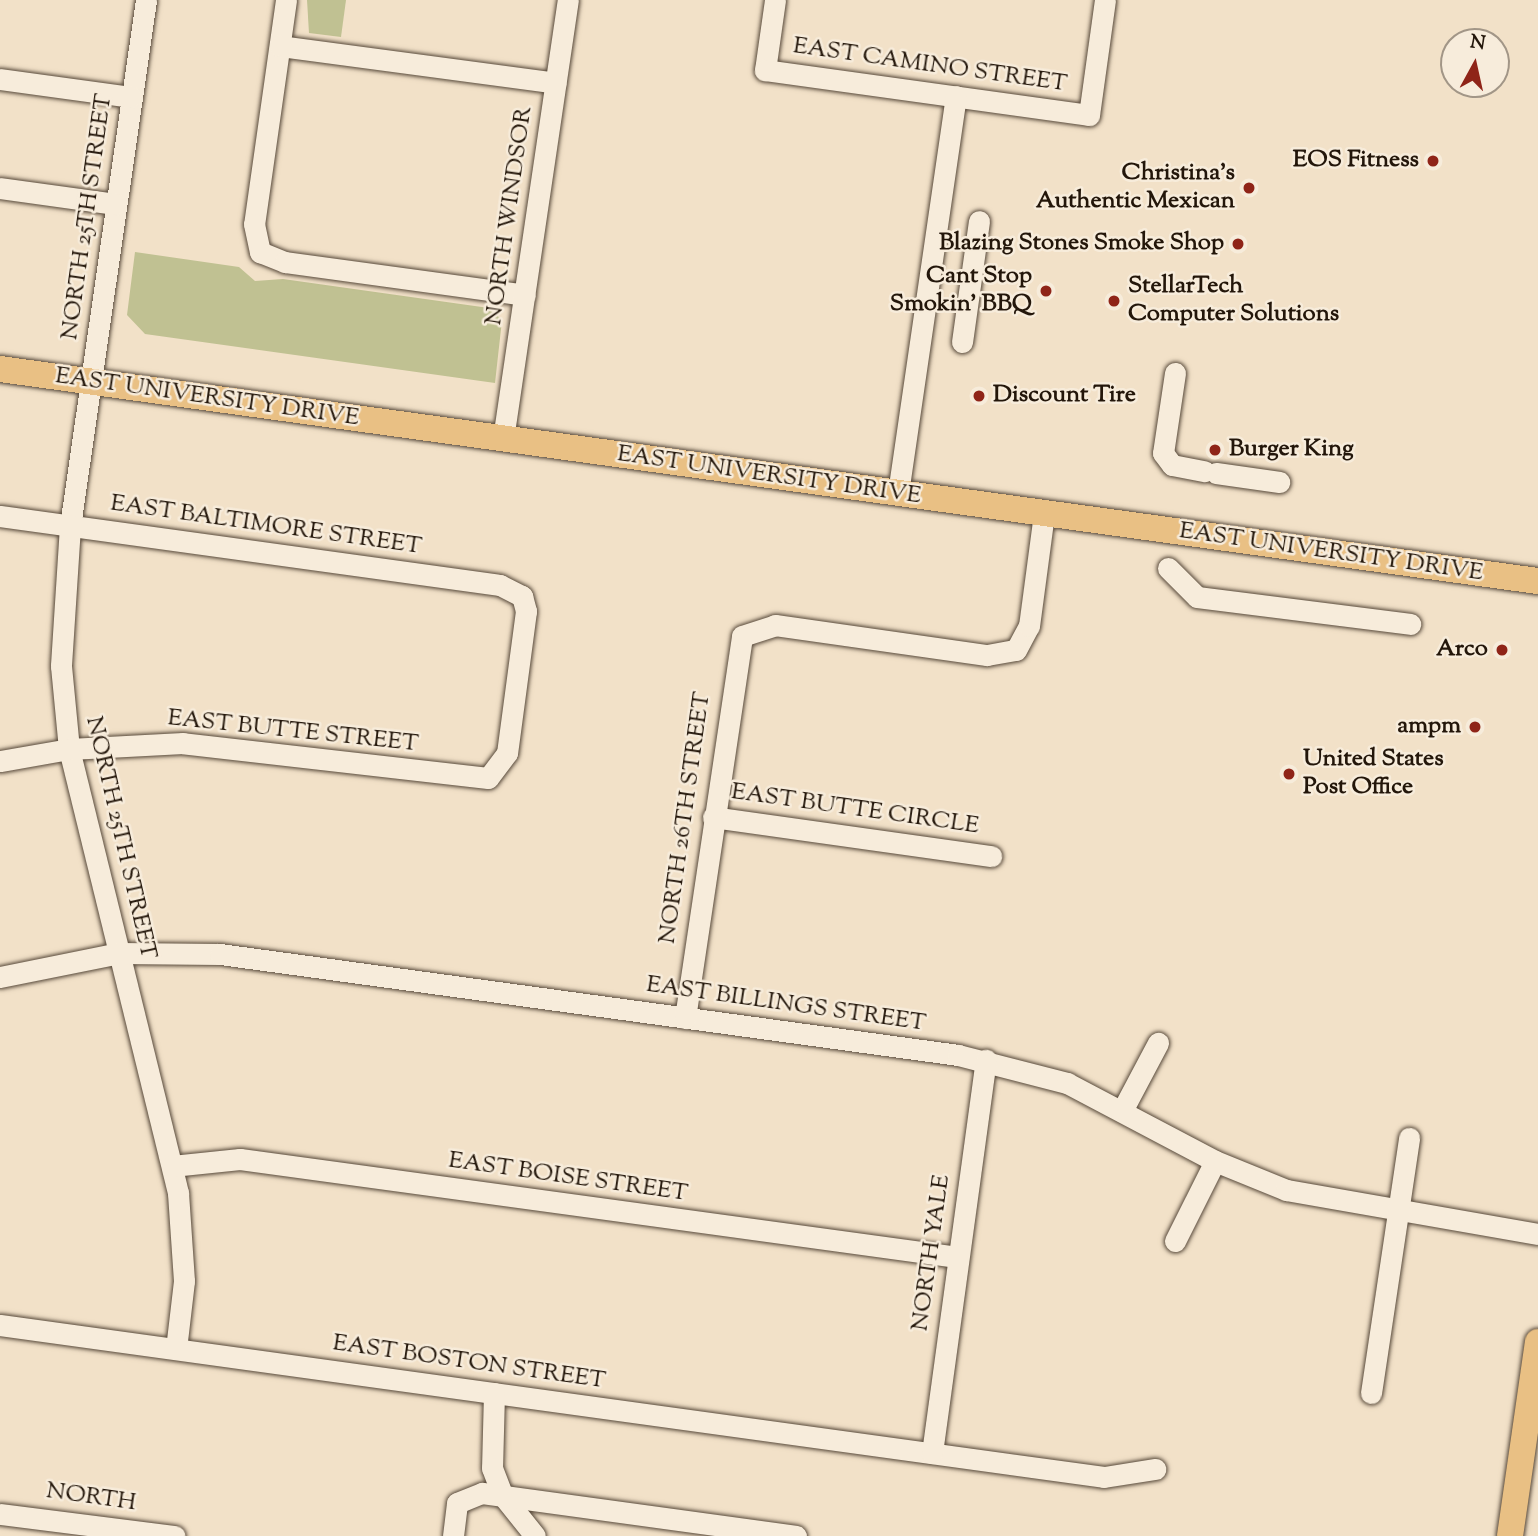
<!DOCTYPE html>
<style>
body{margin:0}
#map{position:relative;width:1538px;height:1536px;overflow:hidden;background:#f2e1c8;font-family:"Sorts Mill Goudy",serif}
div>[style]{position:absolute}
.green>*{inset:0;background:#c0c192}
.roads{filter:drop-shadow(0 0 2px #57493a) drop-shadow(0 0 2px #57493a)}
.minor>*{height:21px;margin:-10.5px;padding:0 10.5px;transform-origin:10.5px;border-radius:10.5px;background:#f7ecdb}
.major>*{height:26px;margin:-13px;padding:0 13px;transform-origin:13px;border-radius:13px;background:#e9c084}
.dots>*{width:19px;height:19px;translate:-50% -50%;box-sizing:border-box;border:4px solid #f7ecdb;border-radius:50%}
span{translate:-50% -50%;white-space:nowrap;text-align:center;line-height:1.15;-webkit-text-stroke:5px #f7ecdb;paint-order:stroke}
.street-label{font-size:24px;color:#23160a}
.poi-label{font-size:24px;color:#23160a;font-weight:700}
.right{translate:-100% -50%;text-align:right}
.left{translate:0 -50%;text-align:left}
.north{position:absolute;left:1440px;top:28px;width:70px;height:70px;box-sizing:border-box;background:#f7ecdb;border:2px solid #a29687;border-radius:50%;rotate:8deg;font-size:19px;font-weight:700;line-height:28px;text-align:center;color:#23160a}
.north::after{content:'';display:block;margin:auto;width:24px;height:32px;background:#8f2418;clip-path:polygon(50% 0,100% 100%,50% 72%,0 100%)}
</style>
<div id="map">
<div class="green">
<i style="clip-path:polygon(307px 0,346px 0,341px 37px,309px 33px)"></i>
<i style="clip-path:polygon(135px 252px,239px 267px,255px 281px,283px 279px,489px 308px,502px 320px,495px 383px,145px 334px,127px 315px)"></i>
</div>
<div class="roads">
<div class="minor">
<i style="left:146px;top:0;width:531px;rotate:98.22deg"></i>
<i style="left:70px;top:526px;width:140px;rotate:93.7deg"></i>
<i style="left:61px;top:666px;width:83px;rotate:84.5deg"></i>
<i style="left:69px;top:749px;width:457px;rotate:76.2deg"></i>
<i style="left:178px;top:1193px;width:88px;rotate:86.1deg"></i>
<i style="left:184px;top:1281px;width:68px;rotate:96.7deg"></i>
<i style="left:286px;top:0;width:226px;rotate:98.1deg"></i>
<i style="left:254px;top:224px;width:29px;rotate:78deg"></i>
<i style="left:260px;top:252px;width:27px;rotate:22deg"></i>
<i style="left:285px;top:262px;width:242px;rotate:7.8deg"></i>
<i style="left:775px;top:0;width:71px;rotate:98.1deg"></i>
<i style="left:765px;top:70px;width:327px;rotate:7.9deg"></i>
<i style="left:1089px;top:115px;width:116px;rotate:-82.1deg"></i>
<i style="left:280px;top:46px;width:278px;rotate:7.6deg"></i>
<i style="left:0;top:79px;width:132px;rotate:7.8deg"></i>
<i style="left:0;top:188px;width:117px;rotate:7.9deg"></i>
<i style="left:962px;top:342px;width:122px;rotate:-82deg"></i>
<i style="left:1175px;top:373px;width:81px;rotate:98.5deg"></i>
<i style="left:1163px;top:453px;width:15px;rotate:53deg"></i>
<i style="left:1172px;top:465px;width:33px;rotate:11deg"></i>
<i style="left:503px;top:439px;width:444px;rotate:-81.6deg"></i>
<i style="left:1216px;top:473px;width:64px;rotate:8.1deg"></i>
<i style="left:898px;top:493px;width:401px;rotate:-81.7deg"></i>
<i style="left:0;top:516px;width:505px;rotate:7.86deg"></i>
<i style="left:500px;top:585px;width:25px;rotate:27deg"></i>
<i style="left:522px;top:596px;width:16px;rotate:75deg"></i>
<i style="left:526px;top:611px;width:143px;rotate:97.6deg"></i>
<i style="left:507px;top:753px;width:31px;rotate:127deg"></i>
<i style="left:488px;top:778px;width:307px;rotate:-173.5deg"></i>
<i style="left:183px;top:743px;width:114px;rotate:177deg"></i>
<i style="left:69px;top:749px;width:70px;rotate:170.1deg"></i>
<i style="left:1168px;top:568px;width:41px;rotate:45deg"></i>
<i style="left:1197px;top:597px;width:215px;rotate:7.2deg"></i>
<i style="left:713px;top:817px;width:281px;rotate:8deg"></i>
<i style="left:0;top:977px;width:121px;rotate:-11.4deg"></i>
<i style="left:119px;top:953px;width:101px;rotate:0.6deg"></i>
<i style="left:220px;top:954px;width:745px;rotate:7.79deg"></i>
<i style="left:958px;top:1055px;width:113px;rotate:14.4deg"></i>
<i style="left:1067px;top:1083px;width:167px;rotate:27.8deg"></i>
<i style="left:1215px;top:1161px;width:77px;rotate:22.2deg"></i>
<i style="left:1286px;top:1190px;width:256px;rotate:9.9deg"></i>
<i style="left:685px;top:1018px;width:386px;rotate:-81.5deg"></i>
<i style="left:742px;top:636px;width:35px;rotate:-18deg"></i>
<i style="left:775px;top:625px;width:214px;rotate:8.1deg"></i>
<i style="left:987px;top:655px;width:29px;rotate:-10deg"></i>
<i style="left:1016px;top:650px;width:27px;rotate:-62deg"></i>
<i style="left:1029px;top:626px;width:114px;rotate:-82.4deg"></i>
<i style="left:1123px;top:1109px;width:75px;rotate:-62.1deg"></i>
<i style="left:172px;top:1166px;width:68px;rotate:-5.9deg"></i>
<i style="left:240px;top:1159px;width:724px;rotate:7.78deg"></i>
<i style="left:1175px;top:1241px;width:89px;rotate:-63.4deg"></i>
<i style="left:0;top:1325px;width:1114px;rotate:7.84deg"></i>
<i style="left:1104px;top:1477px;width:52px;rotate:-8.9deg"></i>
<i style="left:494px;top:1393px;width:75px;rotate:91.5deg"></i>
<i style="left:492px;top:1468px;width:30px;rotate:69deg"></i>
<i style="left:503px;top:1496px;width:51px;rotate:51.3deg"></i>
<i style="left:1371px;top:1393px;width:258px;rotate:-81.5deg"></i>
<i style="left:932px;top:1453px;width:397px;rotate:-82.2deg"></i>
<i style="left:0;top:1514px;width:176px;rotate:7.2deg"></i>
<i style="left:453px;top:1536px;width:33px;rotate:-83deg"></i>
<i style="left:457px;top:1503px;width:27px;rotate:-22deg"></i>
<i style="left:482px;top:1493px;width:317px;rotate:7.8deg"></i>
</div>
<div class="major">
<i style="left:0;top:369px;width:1553px;rotate:7.85deg"></i>
<i style="left:1510px;top:1536px;width:196px;rotate:-81.8deg"></i>
</div>
</div>
<div class="dots">
<i style="left:1433px;top:161px;background:#8f2418"></i>
<i style="left:1249px;top:188px;background:#8f2418"></i>
<i style="left:1238px;top:244px;background:#8f2418"></i>
<i style="left:1046px;top:291px;background:#8f2418"></i>
<i style="left:1114px;top:301px;background:#8f2418"></i>
<i style="left:979px;top:396px;background:#8f2418"></i>
<i style="left:1215px;top:450px;background:#8f2418"></i>
<i style="left:1502px;top:650px;background:#8f2418"></i>
<i style="left:1475px;top:727px;background:#8f2418"></i>
<i style="left:1289px;top:774px;background:#8f2418"></i>
</div>
<div class="street-label">
<span style="left:930px;top:66px;rotate:8deg">EAST CAMINO STREET</span>
<span style="left:510px;top:216px;rotate:-82deg">NORTH WINDSOR</span>
<span style="left:88px;top:217px;rotate:-82deg">NORTH 25TH STREET</span>
<span style="left:207px;top:398px;rotate:8deg">EAST UNIVERSITY DRIVE</span>
<span style="left:769px;top:476px;rotate:8deg">EAST UNIVERSITY DRIVE</span>
<span style="left:266px;top:526px;rotate:8deg">EAST BALTIMORE STREET</span>
<span style="left:1331px;top:553px;rotate:8deg">EAST UNIVERSITY DRIVE</span>
<span style="left:293px;top:732px;rotate:6deg">EAST BUTTE STREET</span>
<span style="left:855px;top:810px;rotate:8deg">EAST BUTTE CIRCLE</span>
<span style="left:686px;top:818px;rotate:-82deg">NORTH 26TH STREET</span>
<span style="left:120px;top:838px;rotate:77deg">NORTH 25TH STREET</span>
<span style="left:786px;top:1005px;rotate:8deg">EAST BILLINGS STREET</span>
<span style="left:568px;top:1178px;rotate:8deg">EAST BOISE STREET</span>
<span style="left:932px;top:1253px;rotate:-82deg">NORTH YALE</span>
<span style="left:469px;top:1363px;rotate:8deg">EAST BOSTON STREET</span>
<span style="left:91px;top:1498px;rotate:8deg">NORTH</span>
</div>
<div class="poi-label">
<span class="right" style="left:1419px;top:161px">EOS Fitness</span>
<span class="right" style="left:1235px;top:188px">Christina's<br>Authentic Mexican</span>
<span class="right" style="left:1224px;top:244px">Blazing Stones Smoke Shop</span>
<span class="right" style="left:1032px;top:291px">Cant Stop<br>Smokin' BBQ</span>
<span class="left" style="left:1128px;top:301px">StellarTech<br>Computer Solutions</span>
<span class="left" style="left:993px;top:396px">Discount Tire</span>
<span class="left" style="left:1229px;top:450px">Burger King</span>
<span class="right" style="left:1488px;top:650px">Arco</span>
<span class="right" style="left:1461px;top:727px">ampm</span>
<span class="left" style="left:1303px;top:774px">United States<br>Post Office</span>
</div>
<div class="north">N</div>
</div>
